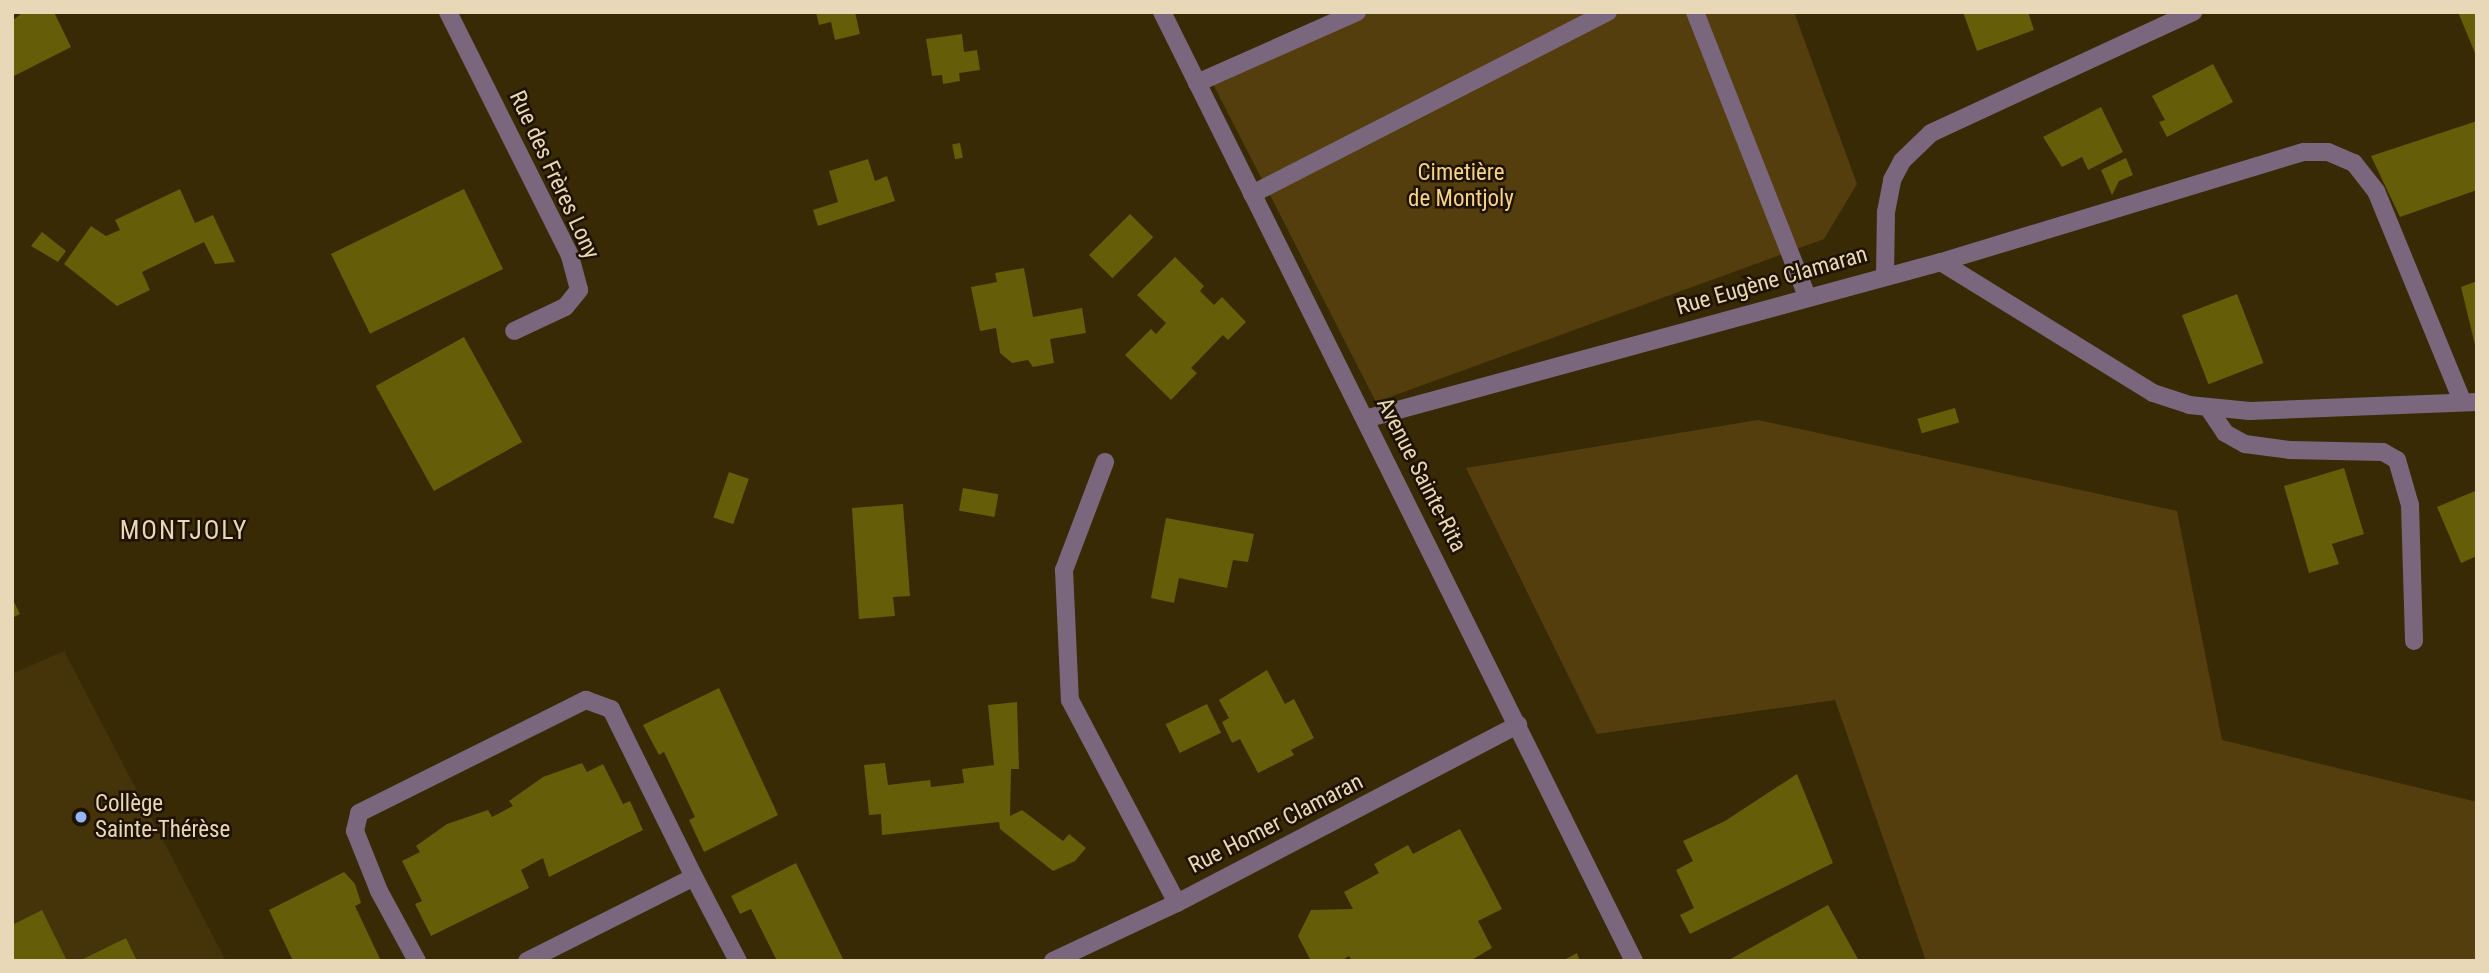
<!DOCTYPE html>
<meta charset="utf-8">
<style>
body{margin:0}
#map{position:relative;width:2489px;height:973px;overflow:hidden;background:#392a06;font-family:"Roboto Condensed",sans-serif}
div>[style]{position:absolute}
.built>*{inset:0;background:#45330a}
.green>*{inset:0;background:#543e0d}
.building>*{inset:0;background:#655d08;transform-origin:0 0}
.minor>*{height:18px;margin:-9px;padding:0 9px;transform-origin:9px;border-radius:9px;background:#7b677d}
.dots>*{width:19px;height:19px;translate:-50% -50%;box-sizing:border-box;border:4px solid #1e1200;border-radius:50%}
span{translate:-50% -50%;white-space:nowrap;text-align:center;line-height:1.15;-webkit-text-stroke:5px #1e1200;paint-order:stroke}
.park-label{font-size:23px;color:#f7d289}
.street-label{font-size:23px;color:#e8d8b8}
.poi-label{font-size:23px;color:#e8d8b8}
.left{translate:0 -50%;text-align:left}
.quarter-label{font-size:26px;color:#e8d8b8;letter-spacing:2px}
.frame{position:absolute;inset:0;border:14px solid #e8d8b8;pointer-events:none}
</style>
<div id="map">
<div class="built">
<i style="clip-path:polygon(64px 651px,226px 961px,12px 961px,12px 674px)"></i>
</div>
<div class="green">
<i style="clip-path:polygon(1372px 12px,1794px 12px,1857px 184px,1824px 239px,1376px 402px,1210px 78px)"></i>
<i style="clip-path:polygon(1758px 420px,2177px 511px,2222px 740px,2477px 802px,2477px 961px,1926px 961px,1835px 700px,1597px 734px,1466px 468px)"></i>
</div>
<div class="building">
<i style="clip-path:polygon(23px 12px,54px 12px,71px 47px,12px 77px,12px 21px)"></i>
<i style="clip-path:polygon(816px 12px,855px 12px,860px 34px,835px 40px,831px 22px,819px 25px)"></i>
<i style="clip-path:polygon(1963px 12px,2028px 12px,2034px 30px,1977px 51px)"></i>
<i style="clip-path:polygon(2458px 12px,2477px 12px,2477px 58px)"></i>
<i style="clip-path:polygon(962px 34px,964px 52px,977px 50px,980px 70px,959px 73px,960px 81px,943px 84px,942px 75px,932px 76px,926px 39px)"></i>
<i style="clip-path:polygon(2213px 64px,2233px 102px,2167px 137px,2159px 122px,2165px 120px,2152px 96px)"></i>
<i style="clip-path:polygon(2101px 107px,2123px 152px,2088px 170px,2082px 157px,2062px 167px,2043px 137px)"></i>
<i style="clip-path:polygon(2477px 121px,2477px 190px,2400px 217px,2371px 156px)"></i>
<i style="left:960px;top:143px;width:15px;height:8px;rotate:79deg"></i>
<i style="clip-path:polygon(2126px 158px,2133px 175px,2119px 181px,2112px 195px,2101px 170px)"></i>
<i style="clip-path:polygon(868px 159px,875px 181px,887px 176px,895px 201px,818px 226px,813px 210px,838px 202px,829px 171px)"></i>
<i style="clip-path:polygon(180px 189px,195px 223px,213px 215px,235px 262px,215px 264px,204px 242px,142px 272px,150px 290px,117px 306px,64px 264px,91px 226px,106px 236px,120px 230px,115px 220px)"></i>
<i style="left:464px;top:189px;width:89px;height:148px;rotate:64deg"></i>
<i style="left:1130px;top:214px;width:33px;height:58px;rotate:45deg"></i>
<i style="clip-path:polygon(42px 232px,66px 251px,58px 262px,31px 246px)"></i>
<i style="clip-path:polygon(1175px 257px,1204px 286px,1200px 291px,1214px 305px,1222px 297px,1246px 322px,1228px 340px,1223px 335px,1191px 368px,1197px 373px,1171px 400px,1125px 355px,1151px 329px,1156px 334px,1166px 323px,1137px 295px)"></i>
<i style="clip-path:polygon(1024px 268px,1033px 317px,1082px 308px,1086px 333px,1050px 339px,1054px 363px,1033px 367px,1028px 360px,1012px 363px,1000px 353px,996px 328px,980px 331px,971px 287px,997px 282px,995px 273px)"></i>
<i style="clip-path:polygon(2477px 281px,2477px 349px,2476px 349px,2461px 287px)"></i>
<i style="left:2237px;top:294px;width:74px;height:59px;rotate:69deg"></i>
<i style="left:464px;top:337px;width:120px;height:101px;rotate:61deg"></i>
<i style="left:1955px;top:408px;width:15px;height:39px;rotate:74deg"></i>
<i style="clip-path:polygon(2344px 468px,2364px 534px,2332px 544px,2339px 564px,2309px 573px,2284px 486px)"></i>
<i style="left:729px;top:472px;width:21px;height:48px;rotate:19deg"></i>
<i style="left:963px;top:488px;width:36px;height:23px;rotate:10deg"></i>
<i style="clip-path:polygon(2475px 491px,2477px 556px,2461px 563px,2437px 507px)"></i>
<i style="clip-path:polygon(903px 504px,910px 596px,893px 597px,895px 616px,859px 619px,852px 508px)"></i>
<i style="clip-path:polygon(1166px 518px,1254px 534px,1248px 562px,1233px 560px,1227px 588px,1179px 578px,1174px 603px,1151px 598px)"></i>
<i style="clip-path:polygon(12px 598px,20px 614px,12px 618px)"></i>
<i style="clip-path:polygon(1267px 670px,1285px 704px,1294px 699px,1314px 738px,1291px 750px,1294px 755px,1258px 773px,1240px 739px,1232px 743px,1222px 722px,1229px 718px,1219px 700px)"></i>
<i style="clip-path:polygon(719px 688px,778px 815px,704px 852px,689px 820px,695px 817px,664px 752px,659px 755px,643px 725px)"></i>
<i style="clip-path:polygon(1017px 702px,1019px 769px,1011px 769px,1010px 816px,1022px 810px,1063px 841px,1069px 834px,1086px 848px,1075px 861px,1053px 871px,1000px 829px,999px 822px,882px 835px,881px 814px,869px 815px,864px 765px,885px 763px,888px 785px,930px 780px,931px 787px,964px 783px,962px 769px,994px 765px,988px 705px)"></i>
<i style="left:1207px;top:704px;width:32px;height:46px;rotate:64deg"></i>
<i style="clip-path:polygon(582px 763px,587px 772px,603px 764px,623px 804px,630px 801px,643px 830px,549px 877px,543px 858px,521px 870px,529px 888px,431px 936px,415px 904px,422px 901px,402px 861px,420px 852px,416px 846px,447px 824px,488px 810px,492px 817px,513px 806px,509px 801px,543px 777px)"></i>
<i style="clip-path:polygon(1797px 774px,1833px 863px,1690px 934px,1680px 915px,1694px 908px,1676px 870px,1693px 861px,1683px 841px,1725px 821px)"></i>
<i style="clip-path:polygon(1460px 829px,1502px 909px,1478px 921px,1492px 948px,1470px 961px,1352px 961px,1349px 956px,1341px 961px,1311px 961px,1298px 936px,1311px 910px,1353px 909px,1344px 892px,1379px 873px,1374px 864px,1408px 845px,1413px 854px)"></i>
<i style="clip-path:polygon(796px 863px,816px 904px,844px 961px,777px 961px,751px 909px,740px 914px,731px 896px)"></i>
<i style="clip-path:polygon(344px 872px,355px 884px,361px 903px,355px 906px,381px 961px,293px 961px,269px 910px)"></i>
<i style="clip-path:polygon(1828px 905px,1859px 961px,1727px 961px)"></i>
<i style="clip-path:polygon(42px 910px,67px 961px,12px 961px,12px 925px)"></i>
<i style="clip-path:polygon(126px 938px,137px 961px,79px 961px)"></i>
<i style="clip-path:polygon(1577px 953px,1580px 961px,1562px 961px)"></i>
</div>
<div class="minor">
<i style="left:448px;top:12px;width:273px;rotate:63.4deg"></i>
<i style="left:570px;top:256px;width:35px;rotate:75deg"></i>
<i style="left:579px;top:290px;width:22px;rotate:129deg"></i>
<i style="left:565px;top:307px;width:56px;rotate:154.8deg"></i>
<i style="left:1162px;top:12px;width:1060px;rotate:63.56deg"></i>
<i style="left:1695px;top:12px;width:306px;rotate:68.5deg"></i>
<i style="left:1197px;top:83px;width:175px;rotate:-23.9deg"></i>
<i style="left:1252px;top:194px;width:400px;rotate:-27.1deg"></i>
<i style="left:1941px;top:262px;width:379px;rotate:-16.9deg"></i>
<i style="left:2304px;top:152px;width:24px"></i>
<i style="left:2328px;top:152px;width:28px;rotate:23deg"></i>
<i style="left:2354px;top:163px;width:36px;rotate:52deg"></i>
<i style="left:2376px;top:191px;width:227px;rotate:67.7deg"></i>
<i style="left:1885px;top:275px;width:63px;rotate:-89.1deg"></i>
<i style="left:1886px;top:212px;width:33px;rotate:-79deg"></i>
<i style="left:1892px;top:180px;width:21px;rotate:-62deg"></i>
<i style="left:1902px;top:161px;width:40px;rotate:-44deg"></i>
<i style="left:1931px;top:133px;width:289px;rotate:-24.8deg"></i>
<i style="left:2209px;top:409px;width:29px;rotate:56deg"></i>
<i style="left:2225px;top:433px;width:23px;rotate:29deg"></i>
<i style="left:2245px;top:444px;width:45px;rotate:7.6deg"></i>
<i style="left:2290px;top:450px;width:93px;rotate:1.2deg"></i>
<i style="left:2383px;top:452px;width:16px;rotate:30deg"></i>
<i style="left:2397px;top:460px;width:47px;rotate:73.9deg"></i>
<i style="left:2410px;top:505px;width:136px;rotate:88.3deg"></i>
<i style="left:1365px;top:419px;width:597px;rotate:-15.25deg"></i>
<i style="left:1941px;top:262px;width:249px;rotate:31.7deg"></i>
<i style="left:2153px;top:393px;width:38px;rotate:18deg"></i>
<i style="left:2189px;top:405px;width:61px;rotate:5.6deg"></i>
<i style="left:2250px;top:411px;width:227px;rotate:-2.3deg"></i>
<i style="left:1105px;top:462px;width:116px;rotate:110.8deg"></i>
<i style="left:1064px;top:570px;width:130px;rotate:87.4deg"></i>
<i style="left:1070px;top:700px;width:229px;rotate:62.2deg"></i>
<i style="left:417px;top:961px;width:80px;rotate:-118.5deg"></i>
<i style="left:379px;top:891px;width:65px;rotate:-111.8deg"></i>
<i style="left:355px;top:831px;width:18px;rotate:-77deg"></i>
<i style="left:359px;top:813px;width:254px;rotate:-26.5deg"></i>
<i style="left:586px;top:700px;width:27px;rotate:20deg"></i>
<i style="left:611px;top:709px;width:187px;rotate:63.7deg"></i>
<i style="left:527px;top:961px;width:187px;rotate:-26.7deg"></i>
<i style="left:694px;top:877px;width:95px;rotate:62.4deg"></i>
<i style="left:1053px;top:961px;width:137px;rotate:-25.1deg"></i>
<i style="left:1177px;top:903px;width:385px;rotate:-27.6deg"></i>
</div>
<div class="dots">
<i style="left:81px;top:817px;background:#93b7fd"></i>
</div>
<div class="park-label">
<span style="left:1461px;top:186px">Cimetière<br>de Montjoly</span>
</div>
<div class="street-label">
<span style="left:554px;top:175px;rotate:65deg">Rue des Frères Lony</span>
<span style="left:1772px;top:281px;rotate:-16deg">Rue Eugène Clamaran</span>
<span style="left:1421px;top:475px;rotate:63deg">Avenue Sainte-Rita</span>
<span style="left:1276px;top:824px;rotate:-27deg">Rue Homer Clamaran</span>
</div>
<div class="poi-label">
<span class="left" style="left:95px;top:817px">Collège<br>Sainte-Thérèse</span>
</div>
<div class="quarter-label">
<span style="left:184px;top:531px">MONTJOLY</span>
</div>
<div class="frame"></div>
</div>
